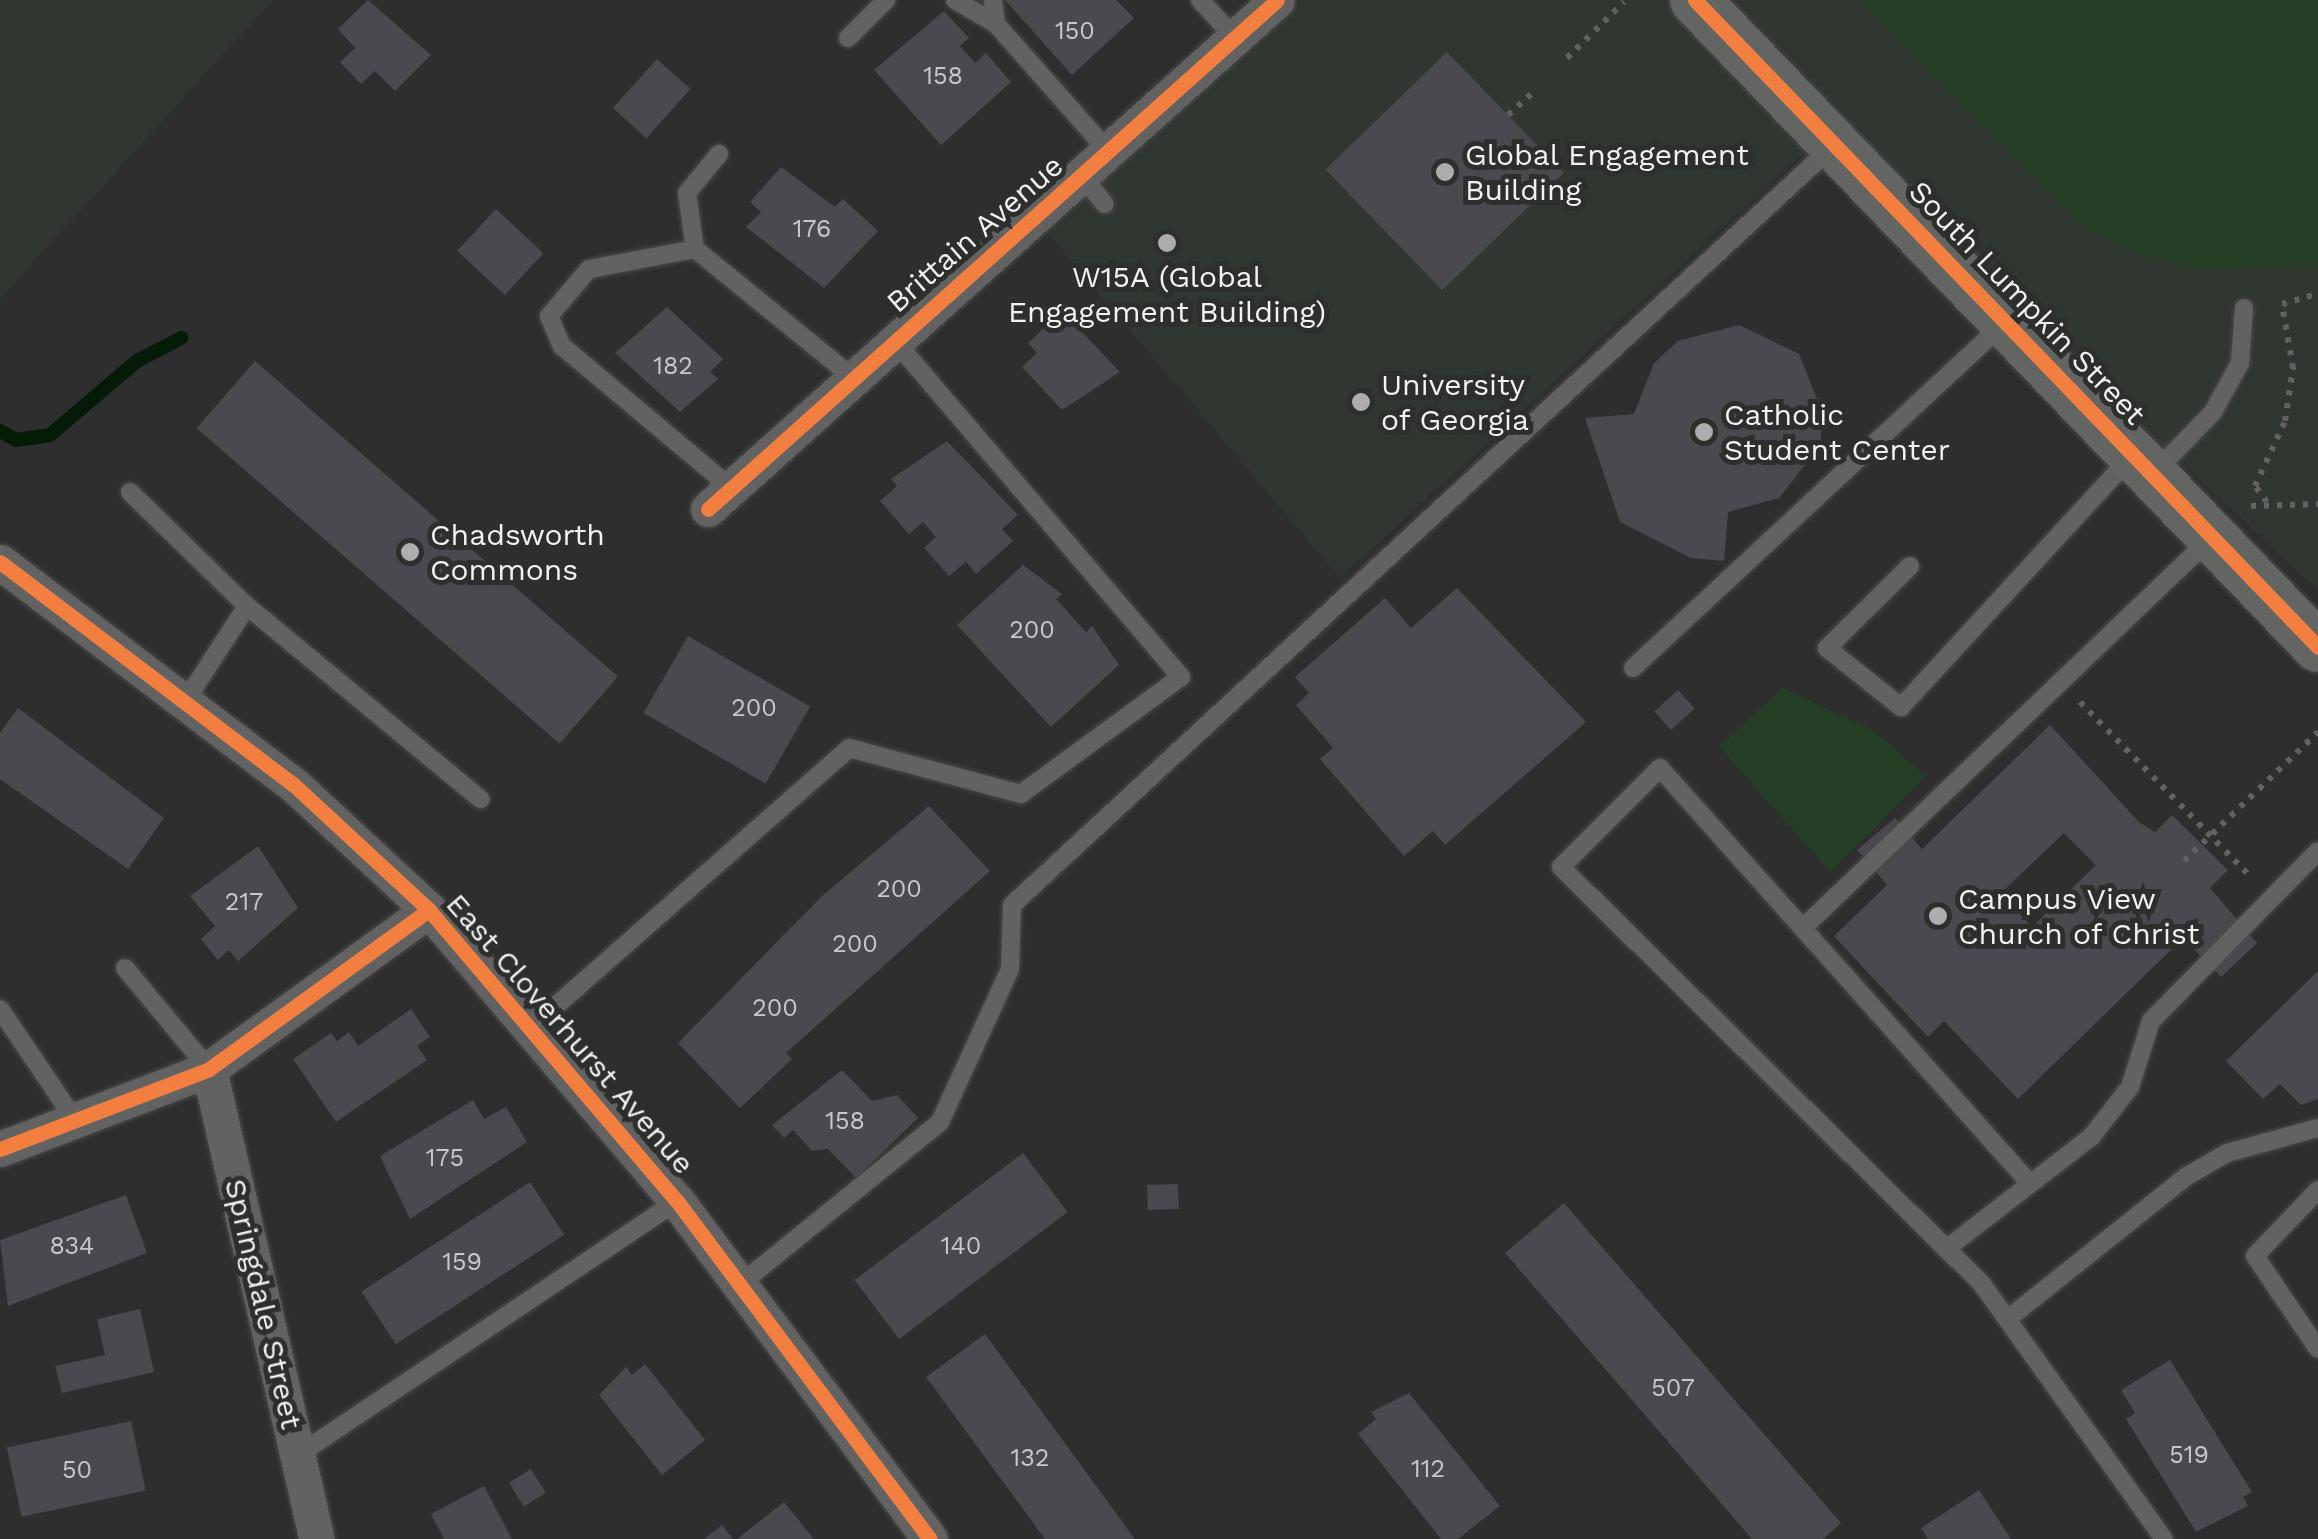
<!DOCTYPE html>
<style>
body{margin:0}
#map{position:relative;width:2318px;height:1539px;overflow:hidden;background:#2d2e2d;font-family:"Work Sans",sans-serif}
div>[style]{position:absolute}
.built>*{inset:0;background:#303630}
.green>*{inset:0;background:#243f26}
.stream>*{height:14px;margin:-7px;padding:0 7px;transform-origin:7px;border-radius:7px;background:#041b07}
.building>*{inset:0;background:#4b4950;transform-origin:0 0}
.path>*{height:6px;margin-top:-3px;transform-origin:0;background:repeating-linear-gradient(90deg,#616261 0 5px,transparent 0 13px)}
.roads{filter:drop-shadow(0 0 2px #4a4b4a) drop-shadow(0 0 2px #4a4b4a)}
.service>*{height:18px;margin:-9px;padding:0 9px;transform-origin:9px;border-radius:9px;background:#616261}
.minor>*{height:35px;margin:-17.5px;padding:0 17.5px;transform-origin:17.5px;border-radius:17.5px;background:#616261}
.secondary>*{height:50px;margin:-25px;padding:0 25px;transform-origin:25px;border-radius:25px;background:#626562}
.cycleway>*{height:15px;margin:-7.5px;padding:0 7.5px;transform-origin:7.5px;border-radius:7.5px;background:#f27e40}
.dots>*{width:28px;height:28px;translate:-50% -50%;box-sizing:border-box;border:5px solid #2c2f2c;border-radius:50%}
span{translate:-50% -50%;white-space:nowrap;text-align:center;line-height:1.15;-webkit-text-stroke:10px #2c2f2c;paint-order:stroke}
.number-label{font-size:25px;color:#c8c8c9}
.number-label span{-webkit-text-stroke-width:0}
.poi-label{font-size:30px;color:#f1f2f1}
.left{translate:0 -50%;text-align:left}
.street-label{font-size:30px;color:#f1f2f1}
</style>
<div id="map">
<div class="built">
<i style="clip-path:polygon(0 0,273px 0,0 299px)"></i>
<i style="clip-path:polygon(1298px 0,2318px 0,2318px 590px,1826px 133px,1340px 578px,1041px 225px)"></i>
</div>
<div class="green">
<i style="clip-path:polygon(1858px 0,2318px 0,2318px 264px,2201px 269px,2136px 253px,2084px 228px)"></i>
<i style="clip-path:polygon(1783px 688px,1873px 730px,1926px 777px,1831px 872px,1719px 747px)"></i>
</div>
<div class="stream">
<i style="left:0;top:431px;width:18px;rotate:29deg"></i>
<i style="left:16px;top:440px;width:34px;rotate:-8deg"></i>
<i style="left:50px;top:435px;width:114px;rotate:-40.4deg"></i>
<i style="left:137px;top:361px;width:50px;rotate:-27.6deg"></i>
</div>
<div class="building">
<i style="clip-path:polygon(368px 0,431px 55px,395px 91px,375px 71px,361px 84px,340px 62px,355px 48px,338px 29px)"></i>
<i style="clip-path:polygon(1005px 0,1116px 0,1134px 18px,1072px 75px)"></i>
<i style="clip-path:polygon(944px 11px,969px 38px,960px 46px,975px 63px,986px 53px,1011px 82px,941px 145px,874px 70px)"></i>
<i style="left:1447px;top:52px;width:168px;height:169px;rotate:46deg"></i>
<i style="left:657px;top:59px;width:45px;height:66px;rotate:42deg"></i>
<i style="clip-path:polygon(781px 167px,835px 207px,843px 199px,878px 231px,824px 288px,746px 227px,761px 212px,750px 202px)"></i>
<i style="left:496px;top:209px;width:65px;height:57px;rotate:43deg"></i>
<i style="clip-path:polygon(667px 307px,723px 359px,710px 372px,718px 379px,680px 412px,615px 353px)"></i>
<i style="clip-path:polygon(1071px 320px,1120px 372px,1062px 410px,1022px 367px,1037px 353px,1028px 343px,1049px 323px,1057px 333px)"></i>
<i style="clip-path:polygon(1739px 325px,1799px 354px,1823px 414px,1820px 446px,1779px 498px,1728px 512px,1724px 561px,1691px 558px,1620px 522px,1585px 418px,1634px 414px,1654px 363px,1678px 341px)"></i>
<i style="left:255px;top:361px;width:481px;height:89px;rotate:41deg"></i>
<i style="clip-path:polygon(947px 441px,1018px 515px,1002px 529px,1013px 541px,976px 574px,966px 562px,949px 576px,924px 548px,936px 537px,923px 522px,909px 534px,880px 501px,897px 486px,891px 479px)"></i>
<i style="clip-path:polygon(1023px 565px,1062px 594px,1056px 599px,1086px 632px,1092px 626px,1119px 665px,1051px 727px,957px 625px)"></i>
<i style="clip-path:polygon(1457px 588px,1586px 722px,1445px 845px,1433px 831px,1404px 856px,1320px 759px,1333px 748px,1296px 705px,1309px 693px,1295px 677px,1385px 598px,1411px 628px)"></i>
<i style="left:688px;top:636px;width:141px;height:89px;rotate:30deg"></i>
<i style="left:1678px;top:690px;width:25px;height:32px;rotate:48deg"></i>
<i style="clip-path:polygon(18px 708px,164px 818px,128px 869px,0 779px,0 733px)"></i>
<i style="clip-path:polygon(evenodd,2050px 725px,2139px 822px,2155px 832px,2172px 815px,2228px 870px,2210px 888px,2257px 943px,2221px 977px,2183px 938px,2018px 1099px,1944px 1021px,1928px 1037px,1834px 936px,1887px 885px,1857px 850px,1895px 818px,1922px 849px,2050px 725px,2064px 833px,2096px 865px,2032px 927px,2000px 894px,2064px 833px)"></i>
<i style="clip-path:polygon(929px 806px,990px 871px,786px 1053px,792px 1059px,740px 1108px,678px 1043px,822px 896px)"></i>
<i style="clip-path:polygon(258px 846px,298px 908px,238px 961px,229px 950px,218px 960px,201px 939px,215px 926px,190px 896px)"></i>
<i style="clip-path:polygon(2318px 971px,2318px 1099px,2301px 1105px,2280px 1084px,2263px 1099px,2226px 1061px)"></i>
<i style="clip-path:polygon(411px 1009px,430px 1037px,417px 1046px,427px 1060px,336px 1122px,293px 1059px,331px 1033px,337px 1041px,349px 1032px,358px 1046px)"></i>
<i style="clip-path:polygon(842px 1070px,872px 1101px,897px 1095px,918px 1118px,856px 1178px,828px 1149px,812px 1151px,793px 1130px,784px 1138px,772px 1125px)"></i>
<i style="clip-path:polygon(473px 1100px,484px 1119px,506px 1107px,527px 1142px,410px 1219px,380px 1156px)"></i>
<i style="left:1023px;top:1153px;width:74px;height:211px;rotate:53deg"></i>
<i style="left:530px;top:1182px;width:63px;height:201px;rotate:57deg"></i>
<i style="left:1178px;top:1184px;width:25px;height:31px;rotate:88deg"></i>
<i style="clip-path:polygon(126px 1195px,147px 1253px,8px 1306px,0 1240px)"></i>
<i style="clip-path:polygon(1564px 1203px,1841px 1523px,1823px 1539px,1752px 1539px,1505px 1253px)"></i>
<i style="clip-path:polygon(140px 1309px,154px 1372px,62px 1393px,55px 1366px,105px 1355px,97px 1319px)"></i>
<i style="clip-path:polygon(985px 1334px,1135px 1539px,1045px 1539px,926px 1377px)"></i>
<i style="clip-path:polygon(2170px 1360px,2252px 1492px,2243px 1497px,2248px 1506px,2196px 1532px,2126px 1419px,2135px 1413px,2121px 1390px)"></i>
<i style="clip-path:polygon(645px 1364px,705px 1440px,662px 1475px,599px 1395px,626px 1367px,632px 1375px)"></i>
<i style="clip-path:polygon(1409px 1393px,1500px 1506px,1458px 1539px,1441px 1539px,1358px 1434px,1376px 1419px,1371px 1412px)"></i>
<i style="left:131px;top:1421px;width:71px;height:127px;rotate:78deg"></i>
<i style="left:531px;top:1469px;width:28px;height:26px;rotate:58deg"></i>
<i style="clip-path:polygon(484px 1486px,512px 1539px,444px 1539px,431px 1514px)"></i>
<i style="clip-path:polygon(1979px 1490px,2011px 1539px,1928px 1539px,1921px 1528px)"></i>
<i style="clip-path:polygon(784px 1502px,814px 1539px,737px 1539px)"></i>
<i style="clip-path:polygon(722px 1525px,733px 1539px,704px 1539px)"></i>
</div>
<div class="path">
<i style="left:1567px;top:58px;width:80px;rotate:-44.5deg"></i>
<i style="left:1508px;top:115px;width:31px;rotate:-42deg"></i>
<i style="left:2267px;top:502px;width:20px;rotate:-127deg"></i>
<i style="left:2255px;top:486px;width:72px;rotate:-65.2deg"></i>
<i style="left:2285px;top:421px;width:54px;rotate:-81.4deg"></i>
<i style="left:2293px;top:368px;width:65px;rotate:-99.8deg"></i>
<i style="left:2282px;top:304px;width:37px;rotate:-16deg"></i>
<i style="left:2251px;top:506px;width:67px;rotate:-1.7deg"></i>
<i style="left:2080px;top:702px;width:243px;rotate:45.7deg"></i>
<i style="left:2184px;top:861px;width:186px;rotate:-43.9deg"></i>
</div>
<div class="roads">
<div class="service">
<i style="left:955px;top:0;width:48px;rotate:30.3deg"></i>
<i style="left:993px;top:0;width:24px;rotate:83deg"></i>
<i style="left:996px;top:24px;width:171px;rotate:48.6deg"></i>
<i style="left:1200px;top:0;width:50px;rotate:47.4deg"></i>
<i style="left:848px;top:38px;width:54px;rotate:-45deg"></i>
<i style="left:719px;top:154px;width:50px;rotate:129.4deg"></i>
<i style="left:687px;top:193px;width:57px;rotate:81.9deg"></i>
<i style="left:695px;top:249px;width:205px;rotate:39.1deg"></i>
<i style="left:1082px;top:176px;width:36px;rotate:51deg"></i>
<i style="left:695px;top:249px;width:108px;rotate:169.3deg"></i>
<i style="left:589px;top:269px;width:62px;rotate:130.4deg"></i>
<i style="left:549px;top:316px;width:33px;rotate:67deg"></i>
<i style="left:562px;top:346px;width:221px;rotate:40deg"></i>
<i style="left:2153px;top:474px;width:86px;rotate:-45.9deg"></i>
<i style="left:2213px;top:412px;width:56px;rotate:-61.1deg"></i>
<i style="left:2240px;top:363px;width:55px;rotate:-85.8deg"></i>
<i style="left:130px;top:492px;width:163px;rotate:44.3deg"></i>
<i style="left:1910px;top:566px;width:117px;rotate:135.3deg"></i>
<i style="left:1827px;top:648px;width:95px;rotate:38.6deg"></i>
<i style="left:1901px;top:707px;width:338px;rotate:-47.4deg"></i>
<i style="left:1633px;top:668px;width:504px;rotate:-42.91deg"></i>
<i style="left:186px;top:700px;width:112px;rotate:-57deg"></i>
<i style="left:247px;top:606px;width:303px;rotate:39.6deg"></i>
<i style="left:1806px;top:925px;width:559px;rotate:-43.69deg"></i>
<i style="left:125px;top:968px;width:131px;rotate:50.3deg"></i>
<i style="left:0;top:1009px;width:134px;rotate:56deg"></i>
<i style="left:534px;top:1025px;width:419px;rotate:-41.3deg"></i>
<i style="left:849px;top:748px;width:178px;rotate:15deg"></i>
<i style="left:1021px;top:794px;width:198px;rotate:-36.2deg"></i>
<i style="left:1181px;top:677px;width:441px;rotate:-130.4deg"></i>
<i style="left:2026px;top:1179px;width:550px;rotate:-131.69deg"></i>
<i style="left:1660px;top:768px;width:140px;rotate:135deg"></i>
<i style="left:1561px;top:867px;width:593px;rotate:44.73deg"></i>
<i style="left:1982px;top:1284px;width:313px;rotate:54.5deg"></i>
<i style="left:2318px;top:1190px;width:91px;rotate:133.7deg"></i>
<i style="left:2255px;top:1256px;width:112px;rotate:55.9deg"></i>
<i style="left:1946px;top:1249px;width:185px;rotate:-37.7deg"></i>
<i style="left:2092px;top:1136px;width:62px;rotate:-52.2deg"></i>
<i style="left:2130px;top:1087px;width:69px;rotate:-72.3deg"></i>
<i style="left:2151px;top:1021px;width:238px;rotate:-45.5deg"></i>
<i style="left:739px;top:1285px;width:259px;rotate:-39deg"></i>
<i style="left:940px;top:1122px;width:168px;rotate:-65.4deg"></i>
<i style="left:1010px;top:969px;width:64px;rotate:-88.2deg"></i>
<i style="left:1012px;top:905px;width:1117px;rotate:-42.75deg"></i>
<i style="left:2009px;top:1318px;width:228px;rotate:-38.6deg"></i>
<i style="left:2187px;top:1176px;width:46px;rotate:-29.9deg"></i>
<i style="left:2227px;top:1153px;width:94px;rotate:-15.4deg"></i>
<i style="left:298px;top:1455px;width:456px;rotate:-33.8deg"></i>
</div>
<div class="minor">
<i style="left:708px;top:509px;width:763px;rotate:-41.81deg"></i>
<i style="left:0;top:562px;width:368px;rotate:37.2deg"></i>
<i style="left:293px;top:784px;width:185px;rotate:42.8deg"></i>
<i style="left:429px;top:910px;width:382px;rotate:49.6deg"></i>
<i style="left:677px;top:1201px;width:422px;rotate:53.2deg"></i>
<i style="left:209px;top:1069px;width:482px;rotate:77.1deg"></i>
<i style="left:0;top:1149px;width:224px;rotate:-20.9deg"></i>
<i style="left:209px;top:1069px;width:271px;rotate:-35.9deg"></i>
</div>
<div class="secondary">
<i style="left:1695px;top:0;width:898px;rotate:46.08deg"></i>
</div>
</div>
<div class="cycleway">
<i style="left:1695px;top:0;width:898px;rotate:46.08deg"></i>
<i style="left:708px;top:509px;width:763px;rotate:-41.81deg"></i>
<i style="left:0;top:562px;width:368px;rotate:37.2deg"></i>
<i style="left:293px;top:784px;width:185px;rotate:42.8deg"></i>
<i style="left:429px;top:910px;width:382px;rotate:49.6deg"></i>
<i style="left:677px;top:1201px;width:422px;rotate:53.2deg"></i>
<i style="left:0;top:1149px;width:224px;rotate:-20.9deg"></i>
<i style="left:209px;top:1069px;width:271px;rotate:-35.9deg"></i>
</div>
<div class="dots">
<i style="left:1445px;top:172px;background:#acadac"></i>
<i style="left:1167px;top:243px;background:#acadac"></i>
<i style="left:1361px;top:402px;background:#acadac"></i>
<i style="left:1704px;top:432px;background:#acadac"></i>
<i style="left:410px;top:552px;background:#acadac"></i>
<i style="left:1938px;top:916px;background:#acadac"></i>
</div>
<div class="number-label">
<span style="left:1075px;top:31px">150</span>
<span style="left:943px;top:76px">158</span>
<span style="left:812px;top:229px">176</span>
<span style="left:673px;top:366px">182</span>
<span style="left:1032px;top:630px">200</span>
<span style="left:754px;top:708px">200</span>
<span style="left:899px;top:889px">200</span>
<span style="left:244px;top:902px">217</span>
<span style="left:855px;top:944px">200</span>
<span style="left:775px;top:1008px">200</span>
<span style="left:845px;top:1121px">158</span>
<span style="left:445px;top:1158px">175</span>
<span style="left:72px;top:1246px">834</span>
<span style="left:961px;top:1246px">140</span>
<span style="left:462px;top:1262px">159</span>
<span style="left:1673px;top:1388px">507</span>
<span style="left:2189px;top:1455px">519</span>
<span style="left:1030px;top:1458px">132</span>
<span style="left:1428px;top:1469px">112</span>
<span style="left:77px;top:1470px">50</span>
</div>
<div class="poi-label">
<span class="left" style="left:1465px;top:172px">Global Engagement<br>Building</span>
<span style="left:1167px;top:294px">W15A (Global<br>Engagement Building)</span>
<span class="left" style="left:1381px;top:402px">University<br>of Georgia</span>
<span class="left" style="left:1724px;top:432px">Catholic<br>Student Center</span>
<span class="left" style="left:430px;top:552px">Chadsworth<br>Commons</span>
<span class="left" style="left:1958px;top:916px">Campus View<br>Church of Christ</span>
</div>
<div class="street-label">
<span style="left:975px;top:234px;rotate:-41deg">Brittain Avenue</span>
<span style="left:2027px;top:303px;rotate:46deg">South Lumpkin Street</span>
<span style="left:570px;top:1034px;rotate:49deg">East Cloverhurst Avenue</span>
<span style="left:263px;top:1304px;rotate:77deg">Springdale Street</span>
</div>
</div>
